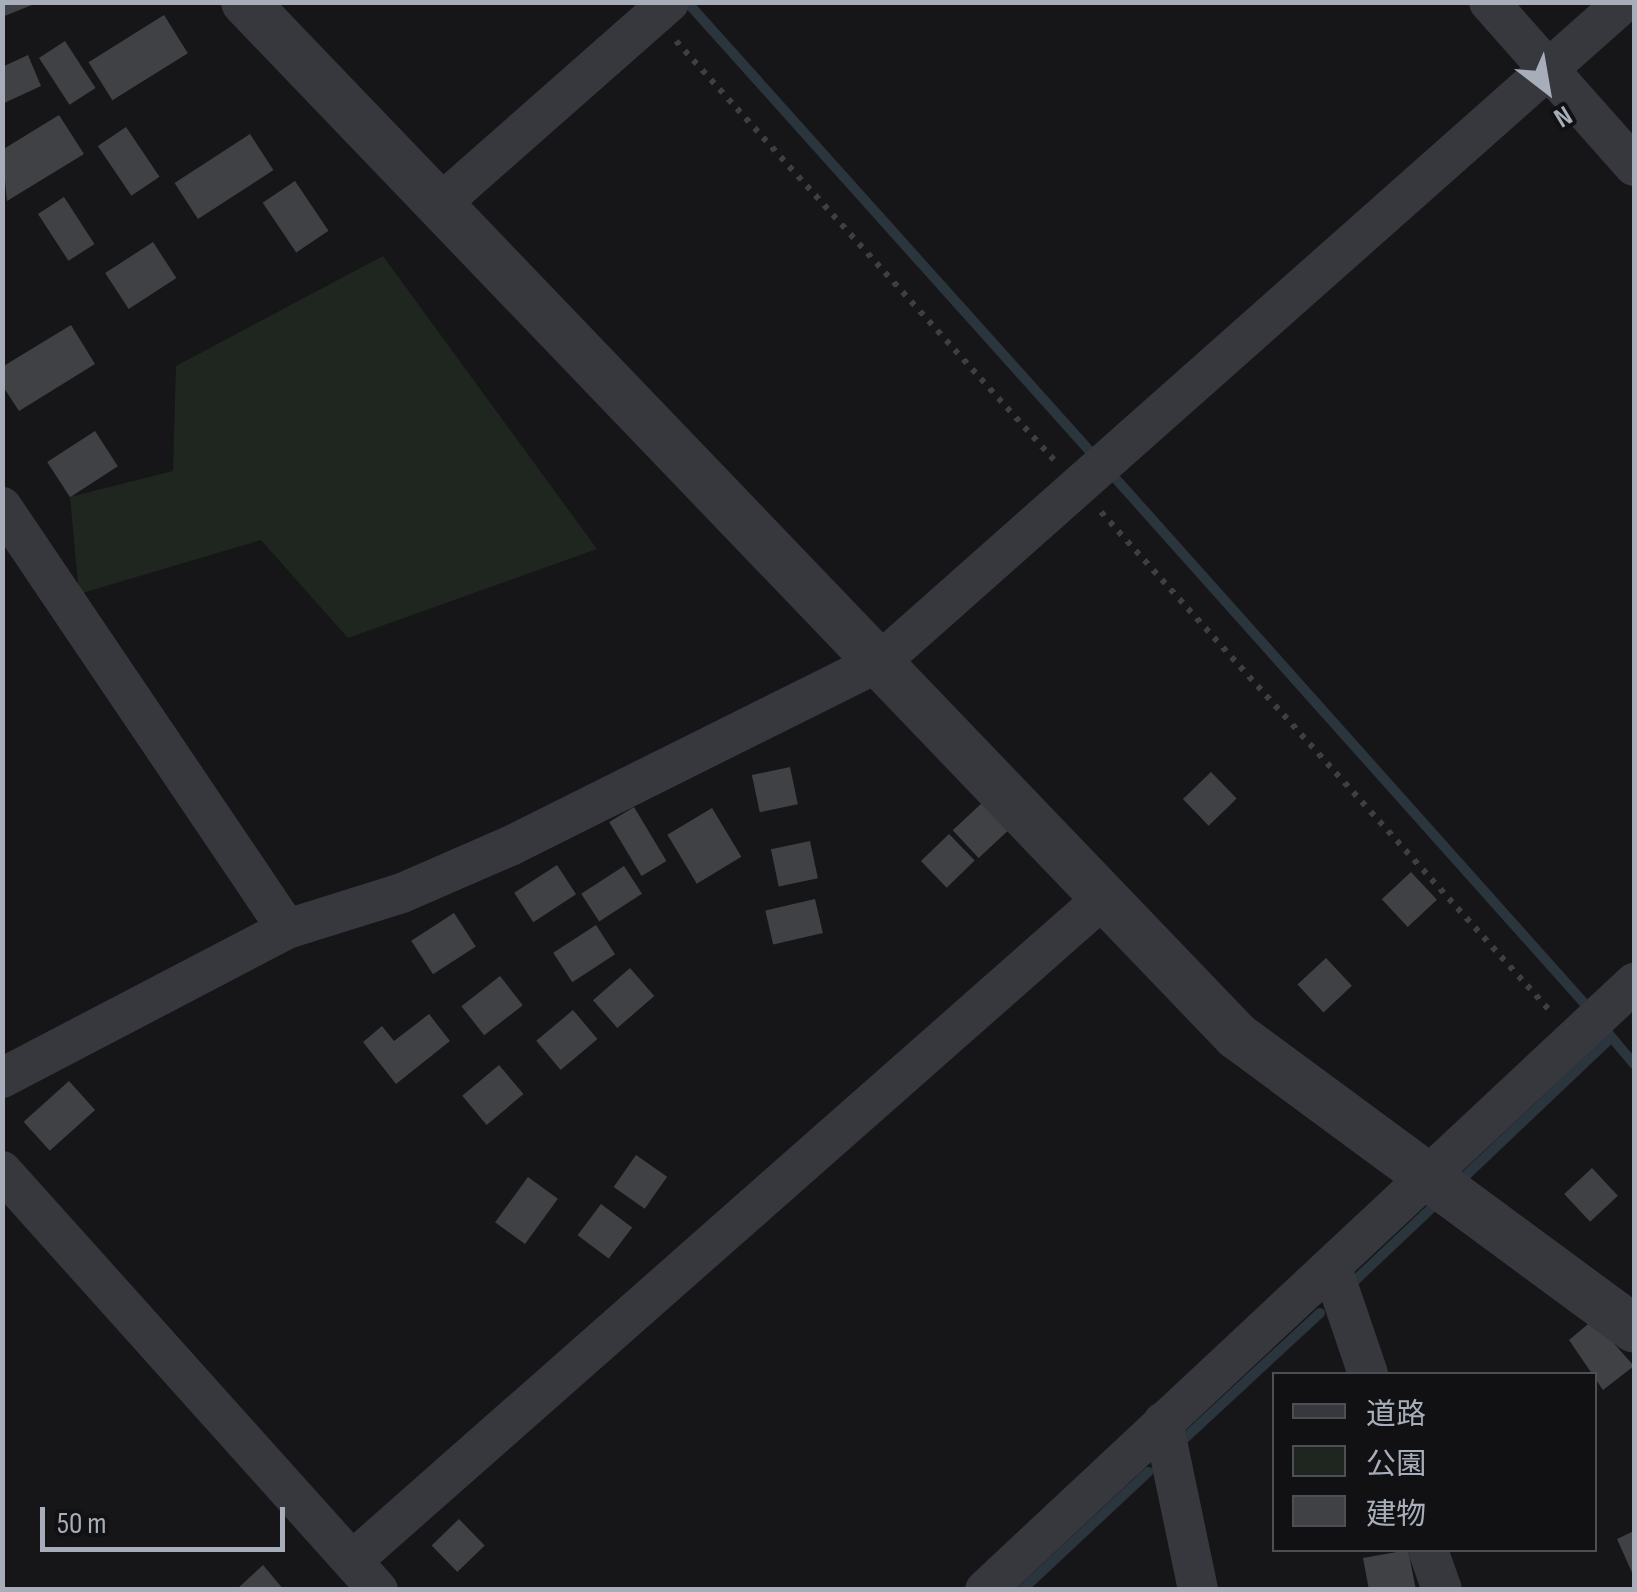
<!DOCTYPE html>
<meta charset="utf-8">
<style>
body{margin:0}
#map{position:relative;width:1637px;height:1592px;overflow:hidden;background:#161618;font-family:"Sofia Sans Condensed","Noto Sans JP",sans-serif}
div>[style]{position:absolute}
.green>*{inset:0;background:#1e261f}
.stream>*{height:10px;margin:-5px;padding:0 5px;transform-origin:5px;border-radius:5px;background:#2b353d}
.building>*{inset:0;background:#404145;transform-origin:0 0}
.path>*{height:6px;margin-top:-3px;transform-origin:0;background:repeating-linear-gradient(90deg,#3d3f44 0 5px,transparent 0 13px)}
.minor>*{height:40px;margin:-20px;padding:0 20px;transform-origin:20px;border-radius:20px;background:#37383d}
.tertiary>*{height:48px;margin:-24px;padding:0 24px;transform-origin:24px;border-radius:24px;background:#37383d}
span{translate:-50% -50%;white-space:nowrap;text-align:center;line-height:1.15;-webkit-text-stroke:8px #111113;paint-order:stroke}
.frame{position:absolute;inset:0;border:5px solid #a7adb9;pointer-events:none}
.legend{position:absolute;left:1272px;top:1372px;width:325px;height:180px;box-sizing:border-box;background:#111113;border:2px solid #4d4f55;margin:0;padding:12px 18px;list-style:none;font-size:30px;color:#a7adb9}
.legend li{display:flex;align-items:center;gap:20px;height:50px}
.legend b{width:50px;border:2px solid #4d4f55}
.north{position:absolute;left:1497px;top:40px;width:100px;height:100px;-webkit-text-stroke:8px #111113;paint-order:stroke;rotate:149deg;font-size:28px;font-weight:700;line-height:40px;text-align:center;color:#a7adb9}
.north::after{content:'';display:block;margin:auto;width:35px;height:45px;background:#a7adb9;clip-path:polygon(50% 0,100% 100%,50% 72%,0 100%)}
.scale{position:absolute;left:40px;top:1507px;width:245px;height:45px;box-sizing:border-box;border:5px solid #a7adb9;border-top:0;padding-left:12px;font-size:30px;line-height:35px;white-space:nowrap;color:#a7adb9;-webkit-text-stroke:8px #111113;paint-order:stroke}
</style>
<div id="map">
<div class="green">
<i style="clip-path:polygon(383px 256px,597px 549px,348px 638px,261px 540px,79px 594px,70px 497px,173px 471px,176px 366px)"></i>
</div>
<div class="stream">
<i style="left:687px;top:2px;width:613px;rotate:48.11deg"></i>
<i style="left:1108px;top:470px;width:728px;rotate:48.23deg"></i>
<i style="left:1603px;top:1027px;width:48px;rotate:50deg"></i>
<i style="left:1459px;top:1182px;width:209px;rotate:-43.5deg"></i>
<i style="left:1347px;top:1288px;width:128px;rotate:-43.4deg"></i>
<i style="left:1185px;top:1438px;width:184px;rotate:-42.8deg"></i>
<i style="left:1022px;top:1590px;width:173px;rotate:-43.1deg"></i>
</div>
<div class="building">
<i style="clip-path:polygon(2px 2px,37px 2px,37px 3px,2px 17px)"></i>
<i style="left:164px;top:15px;width:45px;height:89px;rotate:58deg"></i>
<i style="left:65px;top:41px;width:56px;height:31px;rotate:57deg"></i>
<i style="clip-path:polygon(28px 55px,41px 86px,2px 104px,2px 67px)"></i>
<i style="clip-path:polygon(59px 115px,84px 154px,7px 201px,2px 150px)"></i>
<i style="left:126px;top:127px;width:60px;height:34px;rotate:56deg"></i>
<i style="left:250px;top:134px;width:43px;height:90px;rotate:57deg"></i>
<i style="left:295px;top:181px;width:60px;height:39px;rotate:56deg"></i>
<i style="left:64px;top:197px;width:56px;height:31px;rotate:57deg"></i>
<i style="left:153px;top:242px;width:43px;height:57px;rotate:57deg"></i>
<i style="clip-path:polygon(71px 325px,95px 364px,19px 411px,2px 385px,2px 367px)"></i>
<i style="left:95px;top:431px;width:42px;height:57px;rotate:57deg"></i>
<i style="left:790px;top:767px;width:38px;height:39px;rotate:78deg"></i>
<i style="left:1211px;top:772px;width:37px;height:39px;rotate:46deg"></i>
<i style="left:982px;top:803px;width:38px;height:40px;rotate:47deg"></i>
<i style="left:634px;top:807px;width:63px;height:29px;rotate:59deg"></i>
<i style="left:712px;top:808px;width:57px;height:52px;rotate:59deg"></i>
<i style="left:949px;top:834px;width:37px;height:39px;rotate:46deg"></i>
<i style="left:810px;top:841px;width:38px;height:40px;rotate:78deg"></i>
<i style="left:557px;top:865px;width:35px;height:51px;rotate:57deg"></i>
<i style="left:624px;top:866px;width:33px;height:51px;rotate:57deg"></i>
<i style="left:1411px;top:872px;width:38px;height:40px;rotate:47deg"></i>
<i style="left:815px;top:899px;width:35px;height:51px;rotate:77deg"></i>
<i style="left:454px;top:913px;width:40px;height:51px;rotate:57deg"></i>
<i style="left:596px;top:925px;width:35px;height:51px;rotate:57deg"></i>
<i style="left:1326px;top:958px;width:38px;height:39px;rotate:47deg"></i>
<i style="left:630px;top:968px;width:37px;height:49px;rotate:49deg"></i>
<i style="left:500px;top:976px;width:37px;height:49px;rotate:52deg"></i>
<i style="left:573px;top:1010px;width:38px;height:48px;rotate:50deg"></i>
<i style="clip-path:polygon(429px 1014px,450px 1041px,396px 1084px,363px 1042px,382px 1026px,394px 1041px)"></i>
<i style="left:499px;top:1065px;width:38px;height:48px;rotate:50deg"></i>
<i style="left:69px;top:1081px;width:39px;height:61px;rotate:48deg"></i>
<i style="left:636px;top:1155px;width:38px;height:39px;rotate:35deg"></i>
<i style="left:1592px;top:1168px;width:38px;height:38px;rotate:47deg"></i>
<i style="left:528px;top:1177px;width:37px;height:56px;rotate:36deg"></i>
<i style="left:601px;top:1204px;width:39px;height:39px;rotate:37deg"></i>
<i style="clip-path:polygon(1593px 1320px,1634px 1366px,1603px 1390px,1569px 1340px)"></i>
<i style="left:459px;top:1519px;width:37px;height:38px;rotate:46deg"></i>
<i style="clip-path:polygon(1634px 1531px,1634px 1577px,1617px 1539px)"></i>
<i style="clip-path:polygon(1408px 1550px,1416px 1590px,1369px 1590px,1363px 1558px)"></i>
<i style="clip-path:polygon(263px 1565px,284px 1590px,236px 1590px)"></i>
</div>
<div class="path">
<i style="left:676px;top:41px;width:567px;rotate:47.93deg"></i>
<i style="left:1101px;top:512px;width:673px;rotate:48.01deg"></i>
</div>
<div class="minor">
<i style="left:1489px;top:2px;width:219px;rotate:48.5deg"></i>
<i style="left:439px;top:205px;width:307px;rotate:-41.4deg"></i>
<i style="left:2px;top:507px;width:509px;rotate:55.97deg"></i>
<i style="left:2px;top:1078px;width:322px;rotate:-27.6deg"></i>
<i style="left:287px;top:929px;width:121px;rotate:-17.4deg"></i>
<i style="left:402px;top:893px;width:118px;rotate:-23.5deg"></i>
<i style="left:510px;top:846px;width:415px;rotate:-26.5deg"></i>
<i style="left:881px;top:661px;width:993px;rotate:-41.57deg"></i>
<i style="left:2px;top:1171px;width:563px;rotate:48.1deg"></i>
<i style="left:1332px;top:1268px;width:112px;rotate:71.2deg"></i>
<i style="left:1163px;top:1422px;width:172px;rotate:78.2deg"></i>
<i style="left:1428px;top:1550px;width:42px;rotate:70.7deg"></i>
<i style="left:353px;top:1560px;width:1005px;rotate:-41.41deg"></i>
<i style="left:985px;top:1590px;width:889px;rotate:-43.08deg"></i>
</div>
<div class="tertiary">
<i style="left:245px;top:2px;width:1433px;rotate:46.19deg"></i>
<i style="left:1237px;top:1036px;width:493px;rotate:36.4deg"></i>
</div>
<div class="frame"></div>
<ul class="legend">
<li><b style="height:12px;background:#37383d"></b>道路</li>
<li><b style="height:28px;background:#1e261f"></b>公園</li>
<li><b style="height:28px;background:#404145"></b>建物</li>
</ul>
<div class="north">N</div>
<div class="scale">50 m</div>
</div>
